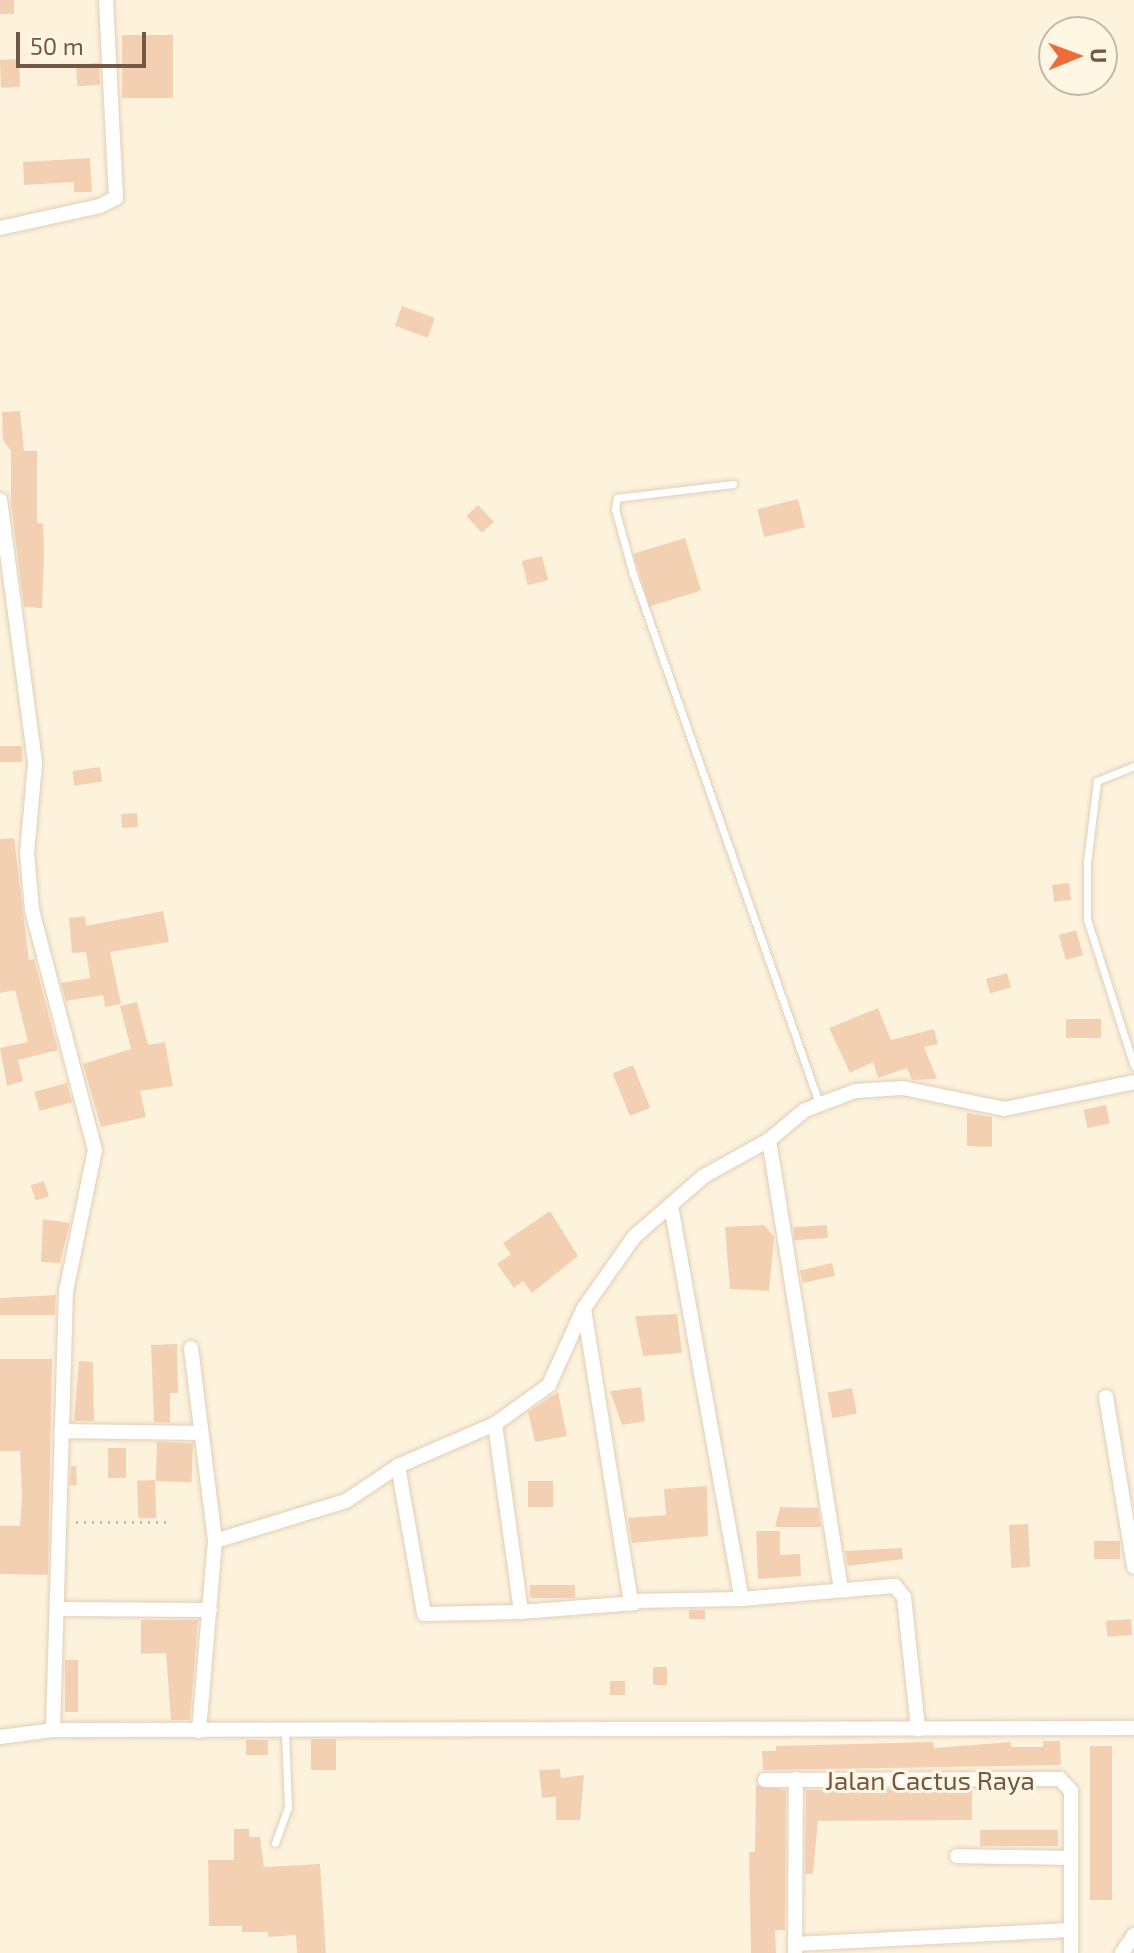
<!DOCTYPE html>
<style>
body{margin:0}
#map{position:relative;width:1134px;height:1953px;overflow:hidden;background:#fdf2dc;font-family:"Exo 2",sans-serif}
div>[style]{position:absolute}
.building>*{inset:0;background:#f4d0b3;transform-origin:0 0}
.path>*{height:3px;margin-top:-1.5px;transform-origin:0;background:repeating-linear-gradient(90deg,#d8b397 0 2px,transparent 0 8px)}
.roads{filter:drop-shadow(0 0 2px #e1ceb9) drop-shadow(0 0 2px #e1ceb9)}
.service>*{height:7px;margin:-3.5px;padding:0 3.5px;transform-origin:3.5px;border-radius:3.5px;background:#fff}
.minor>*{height:14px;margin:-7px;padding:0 7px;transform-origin:7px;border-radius:7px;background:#fff}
span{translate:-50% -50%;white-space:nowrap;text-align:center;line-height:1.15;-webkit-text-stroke:6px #fff6e4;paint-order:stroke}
.street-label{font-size:26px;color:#735845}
.north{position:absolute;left:1038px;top:16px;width:80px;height:80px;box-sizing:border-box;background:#fff6e4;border:2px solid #c7b7a4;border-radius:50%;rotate:89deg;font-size:22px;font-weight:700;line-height:32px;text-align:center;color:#735845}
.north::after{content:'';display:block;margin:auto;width:28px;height:36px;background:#ef6b3a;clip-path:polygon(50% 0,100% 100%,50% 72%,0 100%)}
.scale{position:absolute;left:16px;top:32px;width:130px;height:36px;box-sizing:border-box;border:4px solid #735845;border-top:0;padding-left:10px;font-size:24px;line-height:28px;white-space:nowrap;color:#735845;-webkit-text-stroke:6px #fff6e4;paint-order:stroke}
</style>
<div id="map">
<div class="building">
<i style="left:0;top:0;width:14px;height:14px"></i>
<i style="left:173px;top:35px;width:63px;height:51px;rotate:90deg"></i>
<i style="left:19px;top:59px;width:28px;height:19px;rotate:88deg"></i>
<i style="left:99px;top:63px;width:22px;height:23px;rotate:87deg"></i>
<i style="clip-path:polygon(90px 158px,92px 192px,74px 192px,74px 182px,24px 185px,23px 162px)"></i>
<i style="left:402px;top:306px;width:35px;height:21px;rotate:20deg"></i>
<i style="clip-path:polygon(20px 411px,24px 451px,37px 451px,37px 523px,43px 523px,44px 551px,42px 608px,24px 607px,11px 504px,11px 451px,3px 440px,2px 412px)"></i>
<i style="left:798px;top:499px;width:29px;height:42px;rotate:76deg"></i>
<i style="left:478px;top:505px;width:23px;height:16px;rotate:47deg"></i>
<i style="left:685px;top:538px;width:55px;height:54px;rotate:73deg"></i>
<i style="left:542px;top:556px;width:25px;height:21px;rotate:76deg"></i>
<i style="left:0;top:746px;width:22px;height:16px"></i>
<i style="left:100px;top:767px;width:15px;height:28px;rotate:82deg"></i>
<i style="left:137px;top:813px;width:14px;height:16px;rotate:86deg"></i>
<i style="clip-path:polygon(14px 838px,29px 960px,34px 959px,58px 1050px,18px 1060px,23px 1081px,7px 1086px,0 1048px,28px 1042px,15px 990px,0 993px,0 839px)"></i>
<i style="left:1069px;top:883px;width:17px;height:17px;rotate:83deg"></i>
<i style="clip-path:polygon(163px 911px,169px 942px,110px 952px,121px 1004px,105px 1007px,103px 995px,66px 1001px,61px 983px,90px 978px,86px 952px,72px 953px,69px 918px,85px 916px,86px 926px)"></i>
<i style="left:1076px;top:930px;width:26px;height:18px;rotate:74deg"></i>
<i style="left:1007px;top:973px;width:15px;height:22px;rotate:74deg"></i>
<i style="clip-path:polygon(137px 1002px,148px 1045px,165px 1042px,173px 1086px,140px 1091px,146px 1117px,101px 1127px,83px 1064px,131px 1049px,120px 1006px)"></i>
<i style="clip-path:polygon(878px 1008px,891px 1040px,934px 1029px,938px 1044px,924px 1047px,937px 1079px,912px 1080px,907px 1068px,878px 1078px,873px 1062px,850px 1073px,829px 1028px)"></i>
<i style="left:1066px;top:1019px;width:35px;height:19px"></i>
<i style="left:633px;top:1065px;width:46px;height:22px;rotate:68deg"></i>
<i style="left:67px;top:1083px;width:20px;height:34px;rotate:75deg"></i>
<i style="left:1106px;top:1105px;width:19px;height:23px;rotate:78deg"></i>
<i style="clip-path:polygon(967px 1113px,992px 1117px,992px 1147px,967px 1146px)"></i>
<i style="left:44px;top:1181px;width:16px;height:14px;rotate:72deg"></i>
<i style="clip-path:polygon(550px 1211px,578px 1256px,532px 1293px,523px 1281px,514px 1288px,497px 1264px,511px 1254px,503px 1243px)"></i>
<i style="clip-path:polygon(43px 1219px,70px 1223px,60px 1263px,41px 1262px)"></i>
<i style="clip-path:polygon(764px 1225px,774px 1237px,769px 1291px,730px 1289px,725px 1227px)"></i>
<i style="left:827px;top:1225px;width:13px;height:34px;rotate:86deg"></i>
<i style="left:832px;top:1263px;width:13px;height:33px;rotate:77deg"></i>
<i style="clip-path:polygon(56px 1295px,55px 1315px,0 1315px,0 1298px)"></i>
<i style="clip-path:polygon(677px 1314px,682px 1353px,643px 1356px,635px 1316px)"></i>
<i style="clip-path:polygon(177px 1344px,178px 1393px,170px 1393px,170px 1423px,154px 1422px,151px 1345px)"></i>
<i style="clip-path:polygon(0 1359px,52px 1359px,48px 1575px,0 1574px,0 1526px,20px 1526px,22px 1496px,20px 1451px,0 1451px)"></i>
<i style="clip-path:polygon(79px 1361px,93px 1362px,94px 1421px,74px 1421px)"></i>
<i style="clip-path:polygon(641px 1387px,645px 1421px,622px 1425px,610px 1391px)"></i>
<i style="left:852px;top:1388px;width:26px;height:25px;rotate:79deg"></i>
<i style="clip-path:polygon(558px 1392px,567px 1436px,535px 1442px,528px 1412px)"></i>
<i style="left:157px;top:1442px;width:36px;height:39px;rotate:2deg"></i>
<i style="left:108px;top:1448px;width:18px;height:30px"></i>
<i style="clip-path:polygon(71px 1466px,76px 1466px,77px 1485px,70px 1485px)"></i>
<i style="left:155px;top:1480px;width:38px;height:18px;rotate:88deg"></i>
<i style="left:528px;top:1481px;width:25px;height:26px"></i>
<i style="clip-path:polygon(707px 1486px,708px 1536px,632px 1543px,628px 1518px,666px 1515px,664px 1489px)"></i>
<i style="clip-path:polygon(780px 1507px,818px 1508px,821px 1527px,775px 1527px)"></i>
<i style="left:1028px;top:1524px;width:43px;height:19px;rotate:87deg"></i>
<i style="clip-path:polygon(756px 1531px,780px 1531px,780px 1555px,800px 1554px,801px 1576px,758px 1579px)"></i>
<i style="left:1094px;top:1541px;width:26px;height:18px"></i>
<i style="clip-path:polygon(902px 1548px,903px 1559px,848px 1566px,845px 1551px)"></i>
<i style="left:575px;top:1585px;width:13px;height:45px;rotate:90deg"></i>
<i style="left:689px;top:1610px;width:16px;height:9px"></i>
<i style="left:1131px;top:1619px;width:16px;height:25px;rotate:86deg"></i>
<i style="clip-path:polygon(141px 1620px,198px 1620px,190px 1720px,171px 1720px,166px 1653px,141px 1654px)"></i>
<i style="left:65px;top:1660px;width:13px;height:52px"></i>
<i style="left:653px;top:1667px;width:14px;height:18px"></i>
<i style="left:610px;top:1681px;width:15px;height:14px"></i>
<i style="left:336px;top:1739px;width:31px;height:25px;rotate:90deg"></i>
<i style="left:246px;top:1740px;width:22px;height:15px"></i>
<i style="clip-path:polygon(1043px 1741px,1060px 1741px,1061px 1765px,763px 1770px,762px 1751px,776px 1751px,776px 1746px,933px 1742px,934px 1748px,1011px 1742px,1011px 1747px,1043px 1747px)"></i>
<i style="left:1090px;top:1746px;width:22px;height:154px"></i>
<i style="clip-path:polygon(560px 1769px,561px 1778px,584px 1775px,580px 1820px,556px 1820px,556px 1797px,542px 1798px,539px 1770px)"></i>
<i style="clip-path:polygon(756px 1785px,786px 1790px,785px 1930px,775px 1930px,776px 1953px,751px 1953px,749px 1852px,755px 1852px)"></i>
<i style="clip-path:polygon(972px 1789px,972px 1820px,818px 1821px,813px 1874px,805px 1874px,806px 1790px)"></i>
<i style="clip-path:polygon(234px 1829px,249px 1829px,249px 1837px,260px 1837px,264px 1867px,320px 1864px,326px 1953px,297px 1953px,296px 1935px,268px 1937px,268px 1932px,242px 1932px,242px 1926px,209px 1926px,208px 1860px,234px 1860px)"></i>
<i style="left:1058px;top:1830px;width:16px;height:78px;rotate:90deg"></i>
</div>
<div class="path">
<i style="left:76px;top:1522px;width:94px"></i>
</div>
<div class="roads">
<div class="service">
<i style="left:733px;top:484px;width:110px;rotate:173.2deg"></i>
<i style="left:624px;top:497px;width:7px;rotate:172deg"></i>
<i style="left:617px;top:498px;width:11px;rotate:100deg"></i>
<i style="left:615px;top:509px;width:67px;rotate:74.5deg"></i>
<i style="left:633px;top:574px;width:561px;rotate:70.63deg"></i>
<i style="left:1134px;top:766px;width:40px;rotate:158deg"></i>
<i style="left:1097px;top:781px;width:82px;rotate:97deg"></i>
<i style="left:1087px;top:862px;width:57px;rotate:90deg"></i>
<i style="left:1087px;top:919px;width:154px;rotate:72.3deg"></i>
<i style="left:275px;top:1843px;width:38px;rotate:-70deg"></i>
<i style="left:288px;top:1807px;width:76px;rotate:-92.3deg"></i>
</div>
<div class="minor">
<i style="left:0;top:228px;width:102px;rotate:-12.4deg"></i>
<i style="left:100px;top:206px;width:18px;rotate:-27deg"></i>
<i style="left:116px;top:198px;width:198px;rotate:-92.9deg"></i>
<i style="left:0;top:500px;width:266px;rotate:82.4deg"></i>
<i style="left:35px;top:764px;width:89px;rotate:95.1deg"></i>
<i style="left:27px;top:853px;width:57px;rotate:85deg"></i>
<i style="left:32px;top:910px;width:248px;rotate:75.3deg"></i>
<i style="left:95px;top:1150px;width:144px;rotate:101.6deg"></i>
<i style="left:66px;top:1291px;width:439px;rotate:91.7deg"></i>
<i style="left:769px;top:1140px;width:454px;rotate:80.9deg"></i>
<i style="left:671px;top:1206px;width:399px;rotate:79.8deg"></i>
<i style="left:584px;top:1309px;width:296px;rotate:80.9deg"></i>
<i style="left:631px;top:1601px;width:111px;rotate:-1deg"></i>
<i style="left:742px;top:1599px;width:154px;rotate:-4.9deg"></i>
<i style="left:895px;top:1586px;width:14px;rotate:51deg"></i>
<i style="left:904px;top:1597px;width:133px;rotate:83.9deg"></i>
<i style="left:191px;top:1348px;width:194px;rotate:82.9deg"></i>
<i style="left:1106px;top:1397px;width:172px;rotate:80.6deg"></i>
<i style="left:495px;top:1424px;width:190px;rotate:82.1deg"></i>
<i style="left:521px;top:1612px;width:114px;rotate:-4.5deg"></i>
<i style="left:61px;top:1431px;width:138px;rotate:0.8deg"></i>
<i style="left:398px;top:1466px;width:150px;rotate:80deg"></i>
<i style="left:424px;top:1614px;width:97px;rotate:-1.2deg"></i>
<i style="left:58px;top:1609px;width:152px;rotate:0.4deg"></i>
<i style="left:199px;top:1731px;width:191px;rotate:-85.2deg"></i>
<i style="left:215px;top:1541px;width:137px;rotate:-17deg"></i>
<i style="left:346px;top:1501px;width:63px;rotate:-33.9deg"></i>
<i style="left:398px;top:1466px;width:106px;rotate:-23.4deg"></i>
<i style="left:495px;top:1424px;width:67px;rotate:-35.8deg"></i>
<i style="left:549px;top:1385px;width:85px;rotate:-65.6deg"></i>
<i style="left:584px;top:1308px;width:87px;rotate:-54.8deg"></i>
<i style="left:634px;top:1237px;width:93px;rotate:-41.1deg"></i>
<i style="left:704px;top:1176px;width:74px;rotate:-29deg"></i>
<i style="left:769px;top:1140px;width:47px;rotate:-39.8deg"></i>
<i style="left:805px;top:1110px;width:53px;rotate:-20.8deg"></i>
<i style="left:855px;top:1091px;width:48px;rotate:-3.6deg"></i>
<i style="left:903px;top:1088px;width:103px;rotate:11.7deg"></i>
<i style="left:1004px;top:1109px;width:133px;rotate:-11.7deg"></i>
<i style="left:0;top:1737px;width:53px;rotate:-7.5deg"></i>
<i style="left:53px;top:1730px;width:1081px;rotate:-0.11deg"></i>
<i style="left:765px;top:1780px;width:295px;rotate:-0.2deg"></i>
<i style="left:1060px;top:1779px;width:16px;rotate:47deg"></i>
<i style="left:1071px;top:1791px;width:162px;rotate:90deg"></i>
<i style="left:957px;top:1856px;width:112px;rotate:1deg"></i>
<i style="left:795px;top:1944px;width:275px;rotate:-2.9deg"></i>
<i style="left:795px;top:1953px;width:174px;rotate:-89.7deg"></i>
<i style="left:1122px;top:1953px;width:22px;rotate:-56deg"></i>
</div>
</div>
<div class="street-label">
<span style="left:930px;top:1780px">Jalan Cactus Raya</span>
</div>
<div class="north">U</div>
<div class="scale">50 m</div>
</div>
